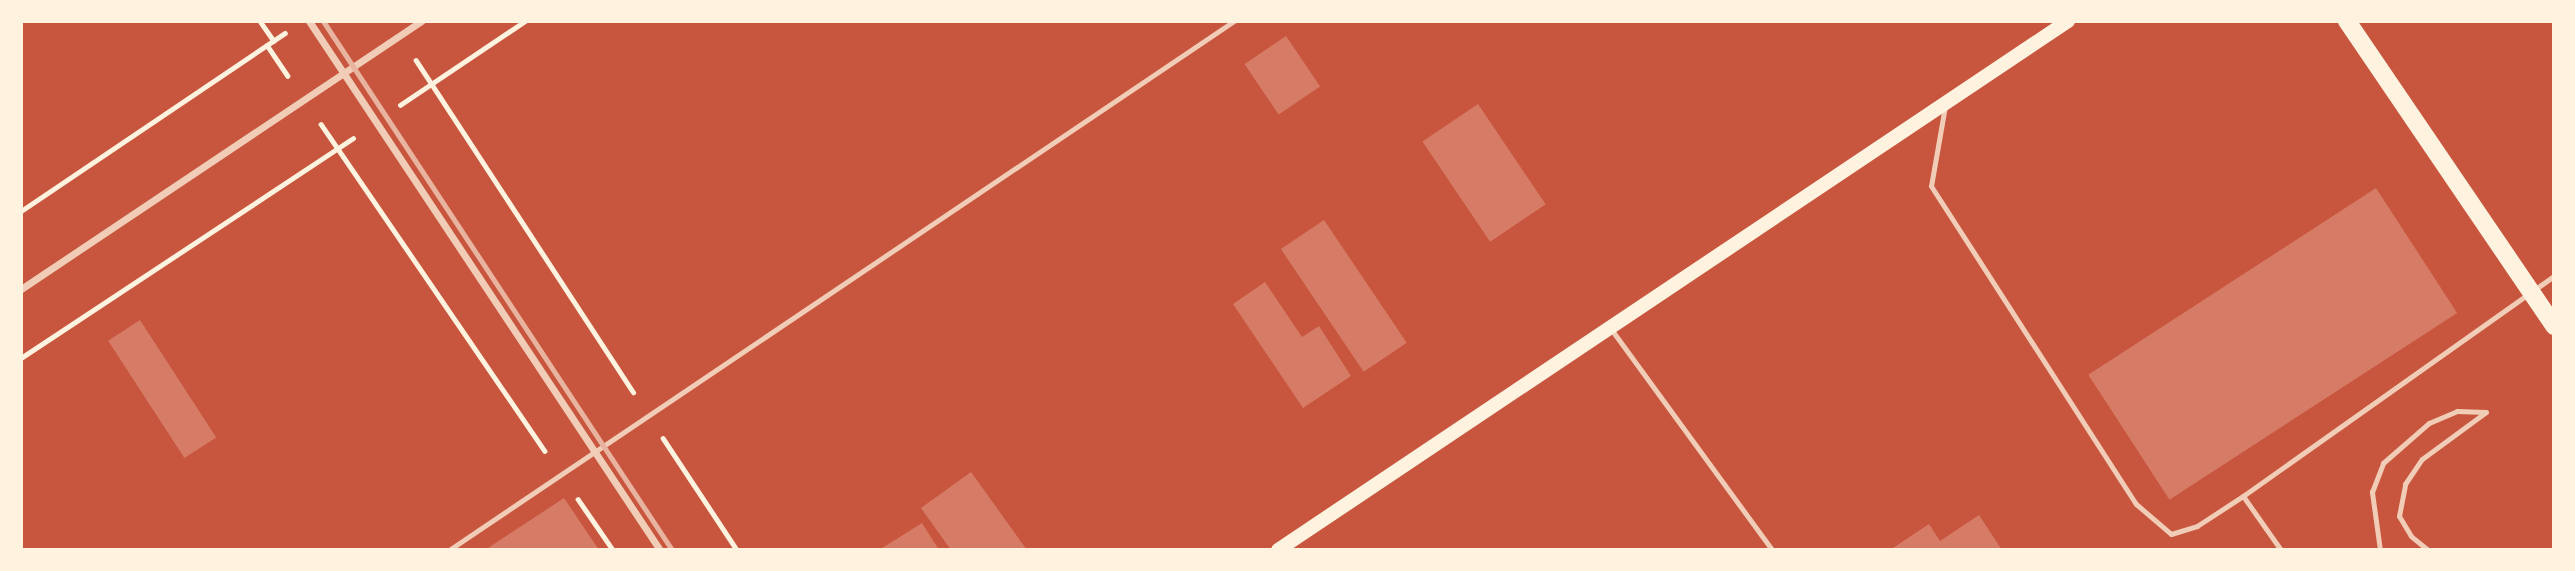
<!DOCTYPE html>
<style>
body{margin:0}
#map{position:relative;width:2575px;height:571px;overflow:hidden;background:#c8553d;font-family:Karla,sans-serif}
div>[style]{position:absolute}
.building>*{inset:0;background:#d67c66;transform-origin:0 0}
.path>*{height:4.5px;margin:-2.25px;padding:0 2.25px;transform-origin:2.25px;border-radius:2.25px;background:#fff3e0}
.service>*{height:5px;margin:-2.5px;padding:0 2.5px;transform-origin:2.5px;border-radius:2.5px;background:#f1ccb7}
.minor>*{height:7px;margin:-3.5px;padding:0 3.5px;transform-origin:3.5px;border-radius:3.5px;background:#f1ccb7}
.secondary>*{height:14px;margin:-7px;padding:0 7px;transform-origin:7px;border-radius:7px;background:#fff3e0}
.primary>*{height:18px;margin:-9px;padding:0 9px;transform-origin:9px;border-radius:9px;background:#fff3e0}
.rail>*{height:5px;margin:-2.5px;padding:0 2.5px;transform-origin:2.5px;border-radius:2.5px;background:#e9b49f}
span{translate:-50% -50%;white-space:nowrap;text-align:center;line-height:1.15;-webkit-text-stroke:5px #fff3e0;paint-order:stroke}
.frame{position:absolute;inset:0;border:23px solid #fff3e0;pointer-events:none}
</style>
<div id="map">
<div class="building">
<i style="left:1286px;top:36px;width:61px;height:50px;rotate:56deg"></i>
<i style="left:1478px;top:104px;width:121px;height:67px;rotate:56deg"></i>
<i style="left:2376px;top:188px;width:149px;height:343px;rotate:57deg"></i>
<i style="left:1324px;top:220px;width:148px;height:52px;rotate:56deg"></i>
<i style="clip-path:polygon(1265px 282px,1302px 337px,1319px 326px,1351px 376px,1303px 408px,1233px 304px)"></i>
<i style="left:140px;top:320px;width:140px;height:38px;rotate:57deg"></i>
<i style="clip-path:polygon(971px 472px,1027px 550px,951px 550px,921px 508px)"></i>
<i style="clip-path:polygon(564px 498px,599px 550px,485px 550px)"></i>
<i style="clip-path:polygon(1979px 515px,2002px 550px,1890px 550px,1929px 524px,1940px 541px)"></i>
<i style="clip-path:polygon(922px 523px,939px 550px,879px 550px)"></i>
</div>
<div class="path">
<i style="left:260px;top:21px;width:24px;rotate:55deg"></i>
<i style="left:267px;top:45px;width:37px;rotate:56deg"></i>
<i style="left:416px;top:60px;width:397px;rotate:56.8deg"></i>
<i style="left:400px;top:105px;width:151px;rotate:-33.9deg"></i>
<i style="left:321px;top:124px;width:396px;rotate:55.6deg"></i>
<i style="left:21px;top:211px;width:318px;rotate:-34deg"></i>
<i style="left:21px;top:358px;width:398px;rotate:-33.5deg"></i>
<i style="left:663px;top:438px;width:134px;rotate:56.5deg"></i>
<i style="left:578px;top:499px;width:62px;rotate:55.5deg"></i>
</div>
<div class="service">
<i style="left:1945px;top:106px;width:81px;rotate:99.9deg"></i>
<i style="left:1931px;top:186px;width:378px;rotate:57.2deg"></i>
<i style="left:2136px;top:504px;width:46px;rotate:40.6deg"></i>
<i style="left:2171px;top:534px;width:27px;rotate:-17deg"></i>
<i style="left:2197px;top:526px;width:55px;rotate:-33.1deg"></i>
<i style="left:2243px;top:496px;width:381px;rotate:-35.3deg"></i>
<i style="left:1611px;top:329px;width:273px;rotate:53.9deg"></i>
<i style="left:2243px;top:496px;width:66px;rotate:54.9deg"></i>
<i style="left:449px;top:550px;width:947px;rotate:-33.98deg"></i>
<i style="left:2380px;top:550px;width:59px;rotate:-97.9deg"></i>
<i style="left:2372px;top:492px;width:31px;rotate:-69deg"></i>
<i style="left:2383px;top:463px;width:61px;rotate:-41deg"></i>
<i style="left:2429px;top:423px;width:30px;rotate:-23deg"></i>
<i style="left:2457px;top:411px;width:29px;rotate:2deg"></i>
<i style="left:2428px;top:550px;width:22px;rotate:-141deg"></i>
<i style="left:2411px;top:536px;width:23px;rotate:-121deg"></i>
<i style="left:2399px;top:516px;width:33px;rotate:-79deg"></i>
<i style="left:2405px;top:484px;width:30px;rotate:-56deg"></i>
<i style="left:2422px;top:459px;width:79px;rotate:-36.3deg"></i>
</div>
<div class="minor">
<i style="left:309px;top:21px;width:635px;rotate:56.44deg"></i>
<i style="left:21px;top:289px;width:482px;rotate:-33.8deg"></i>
</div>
<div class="secondary">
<i style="left:1278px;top:550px;width:951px;rotate:-33.81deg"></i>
</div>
<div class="primary">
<i style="left:2347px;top:21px;width:369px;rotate:55.8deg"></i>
</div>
<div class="rail">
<i style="left:323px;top:21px;width:634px;rotate:56.59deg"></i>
</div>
<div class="frame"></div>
</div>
